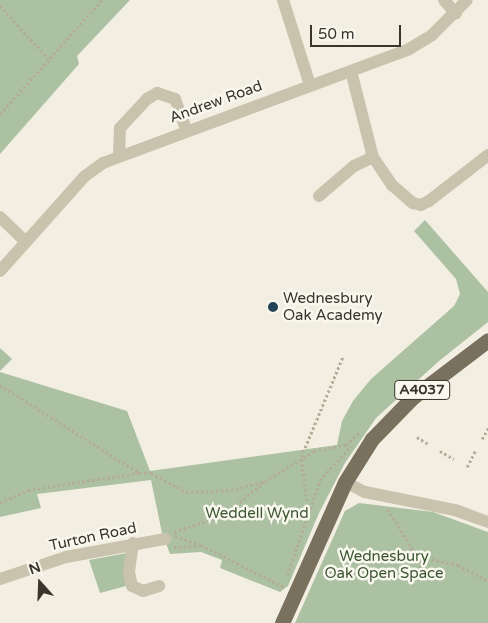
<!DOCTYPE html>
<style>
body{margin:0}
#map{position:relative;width:488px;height:623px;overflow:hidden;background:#f2efe2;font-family:"Varela Round",sans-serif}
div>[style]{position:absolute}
.green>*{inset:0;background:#acc0a2}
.path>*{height:2.5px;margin-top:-1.25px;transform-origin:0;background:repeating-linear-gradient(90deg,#b3ac96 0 2.5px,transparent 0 5px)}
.minor>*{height:12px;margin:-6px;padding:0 6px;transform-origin:6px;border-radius:6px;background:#c9c3ae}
.major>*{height:15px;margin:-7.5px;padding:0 7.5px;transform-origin:7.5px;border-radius:7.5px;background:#79705e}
.dots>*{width:14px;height:14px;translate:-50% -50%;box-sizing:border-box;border:2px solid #f9f8ee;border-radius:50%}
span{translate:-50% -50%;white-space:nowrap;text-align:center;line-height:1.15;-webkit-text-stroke:5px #f9f8ee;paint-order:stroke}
.shield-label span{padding:1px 4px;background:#f9f8ee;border:1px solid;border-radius:4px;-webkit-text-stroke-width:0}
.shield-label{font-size:14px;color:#39342c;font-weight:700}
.street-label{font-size:15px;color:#39342c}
.poi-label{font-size:15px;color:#39342c}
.left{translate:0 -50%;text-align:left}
.park-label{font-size:15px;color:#3c5531}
.north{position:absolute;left:15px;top:558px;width:50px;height:50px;-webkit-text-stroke:4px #f9f8ee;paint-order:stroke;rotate:340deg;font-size:14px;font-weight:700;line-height:20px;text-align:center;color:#39342c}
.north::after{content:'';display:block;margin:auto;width:18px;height:22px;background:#39342c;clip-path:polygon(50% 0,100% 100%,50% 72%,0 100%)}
.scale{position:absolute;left:310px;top:25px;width:91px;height:22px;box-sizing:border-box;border:2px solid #39342c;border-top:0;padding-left:6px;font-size:15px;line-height:18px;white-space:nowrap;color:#39342c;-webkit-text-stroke:4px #f9f8ee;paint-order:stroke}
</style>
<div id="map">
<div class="green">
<i style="clip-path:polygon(0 0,130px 0,77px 56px,79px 64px,0 154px)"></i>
<i style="clip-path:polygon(425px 220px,488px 292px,488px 322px,439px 361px,376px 418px,345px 463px,319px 513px,288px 586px,280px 592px,220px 568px,222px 560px,201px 552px,170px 554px,162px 533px,151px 480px,37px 494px,41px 508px,0 517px,0 372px,127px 411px,150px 471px,337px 445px,342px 421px,353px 401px,371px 379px,454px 306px,460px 294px,456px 279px,414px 231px)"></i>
<i style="clip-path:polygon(0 348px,12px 359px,0 371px)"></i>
<i style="clip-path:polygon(359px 503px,433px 512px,488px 532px,488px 623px,295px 623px,345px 511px)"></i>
<i style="clip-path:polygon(127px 553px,124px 571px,126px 586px,100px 593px,89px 560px)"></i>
</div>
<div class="path">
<i style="left:0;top:6px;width:71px;rotate:47.3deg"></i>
<i style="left:0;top:114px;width:153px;rotate:-48.2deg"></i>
<i style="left:0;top:385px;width:165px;rotate:32.3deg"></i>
<i style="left:139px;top:473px;width:12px"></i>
<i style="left:151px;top:473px;width:40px;rotate:28deg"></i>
<i style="left:186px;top:492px;width:45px;rotate:-2.5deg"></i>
<i style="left:231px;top:490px;width:35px;rotate:-15deg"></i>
<i style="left:265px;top:481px;width:57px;rotate:-31.5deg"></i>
<i style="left:314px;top:451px;width:33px;rotate:-11deg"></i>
<i style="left:346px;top:445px;width:19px;rotate:-43deg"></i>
<i style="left:417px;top:437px;width:13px;rotate:32deg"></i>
<i style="left:482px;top:439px;width:13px;rotate:-61deg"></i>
<i style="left:440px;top:451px;width:16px;rotate:30deg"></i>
<i style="left:467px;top:467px;width:18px;rotate:-63deg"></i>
<i style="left:0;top:503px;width:31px;rotate:-25deg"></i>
<i style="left:28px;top:490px;width:112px;rotate:-8.7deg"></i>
<i style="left:388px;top:509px;width:55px;rotate:58.3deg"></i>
<i style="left:417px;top:556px;width:42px;rotate:12.4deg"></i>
<i style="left:458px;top:565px;width:34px;rotate:28deg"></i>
<i style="left:308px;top:511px;width:54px;rotate:-97.4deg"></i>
<i style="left:301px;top:457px;width:109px;rotate:-67.4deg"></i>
<i style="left:174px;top:532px;width:53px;rotate:-18.8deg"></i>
<i style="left:224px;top:515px;width:52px;rotate:-39.5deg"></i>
<i style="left:175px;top:536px;width:28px;rotate:19deg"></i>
<i style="left:201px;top:545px;width:93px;rotate:26.8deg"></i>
<i style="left:174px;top:547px;width:27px;rotate:-4deg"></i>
<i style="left:417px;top:556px;width:12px;rotate:70deg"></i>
<i style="left:287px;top:575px;width:101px;rotate:-70.8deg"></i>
<i style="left:320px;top:480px;width:46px;rotate:-47.6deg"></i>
</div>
<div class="minor">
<i style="left:283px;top:0;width:89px;rotate:72.4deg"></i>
<i style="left:444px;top:0;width:18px;rotate:49deg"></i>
<i style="left:351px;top:71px;width:89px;rotate:75.7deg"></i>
<i style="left:373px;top:157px;width:34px;rotate:56deg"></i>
<i style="left:392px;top:185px;width:28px;rotate:41deg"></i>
<i style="left:413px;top:203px;width:8px;rotate:14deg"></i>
<i style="left:421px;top:205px;width:9px;rotate:-27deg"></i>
<i style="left:429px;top:201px;width:75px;rotate:-37.9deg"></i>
<i style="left:119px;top:155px;width:27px;rotate:-88deg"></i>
<i style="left:120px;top:128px;width:40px;rotate:-47deg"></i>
<i style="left:147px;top:99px;width:12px;rotate:-31deg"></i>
<i style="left:157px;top:93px;width:19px;rotate:18deg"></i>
<i style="left:175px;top:99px;width:33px;rotate:70deg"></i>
<i style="left:319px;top:196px;width:46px;rotate:-40.6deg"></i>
<i style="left:354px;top:166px;width:21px;rotate:-25deg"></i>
<i style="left:0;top:217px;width:36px;rotate:44deg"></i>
<i style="left:0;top:271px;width:127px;rotate:-48.2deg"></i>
<i style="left:85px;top:176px;width:22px;rotate:-36deg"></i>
<i style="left:103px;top:163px;width:327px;rotate:-20.4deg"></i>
<i style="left:409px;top:49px;width:27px;rotate:-31deg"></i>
<i style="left:432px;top:35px;width:49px;rotate:-45deg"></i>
<i style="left:345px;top:482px;width:22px;rotate:27deg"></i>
<i style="left:365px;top:492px;width:92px;rotate:11.3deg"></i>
<i style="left:455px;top:510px;width:35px;rotate:20deg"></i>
<i style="left:133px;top:543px;width:29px;rotate:98deg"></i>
<i style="left:129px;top:572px;width:14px;rotate:78deg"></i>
<i style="left:132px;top:586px;width:12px;rotate:24deg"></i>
<i style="left:143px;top:591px;width:17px;rotate:-17deg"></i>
<i style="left:0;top:579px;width:70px;rotate:-18.4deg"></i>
<i style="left:66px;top:557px;width:101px;rotate:-10.3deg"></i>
</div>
<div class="major">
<i style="left:282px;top:623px;width:154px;rotate:-65.9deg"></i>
<i style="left:345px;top:482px;width:51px;rotate:-57.9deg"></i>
<i style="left:372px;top:439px;width:59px;rotate:-45.7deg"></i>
<i style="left:413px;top:397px;width:94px;rotate:-37.2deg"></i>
</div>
<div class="dots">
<i style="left:273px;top:307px;background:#244357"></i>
</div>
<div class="shield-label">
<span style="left:422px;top:390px">A4037</span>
</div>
<div class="street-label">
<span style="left:216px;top:102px;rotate:-20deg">Andrew Road</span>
<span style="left:93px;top:537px;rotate:-12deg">Turton Road</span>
</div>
<div class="poi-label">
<span class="left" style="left:283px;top:307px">Wednesbury<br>Oak Academy</span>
</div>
<div class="park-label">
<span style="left:257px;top:514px">Weddell Wynd</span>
<span style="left:384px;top:565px">Wednesbury<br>Oak Open Space</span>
</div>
<div class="north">N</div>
<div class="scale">50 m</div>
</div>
